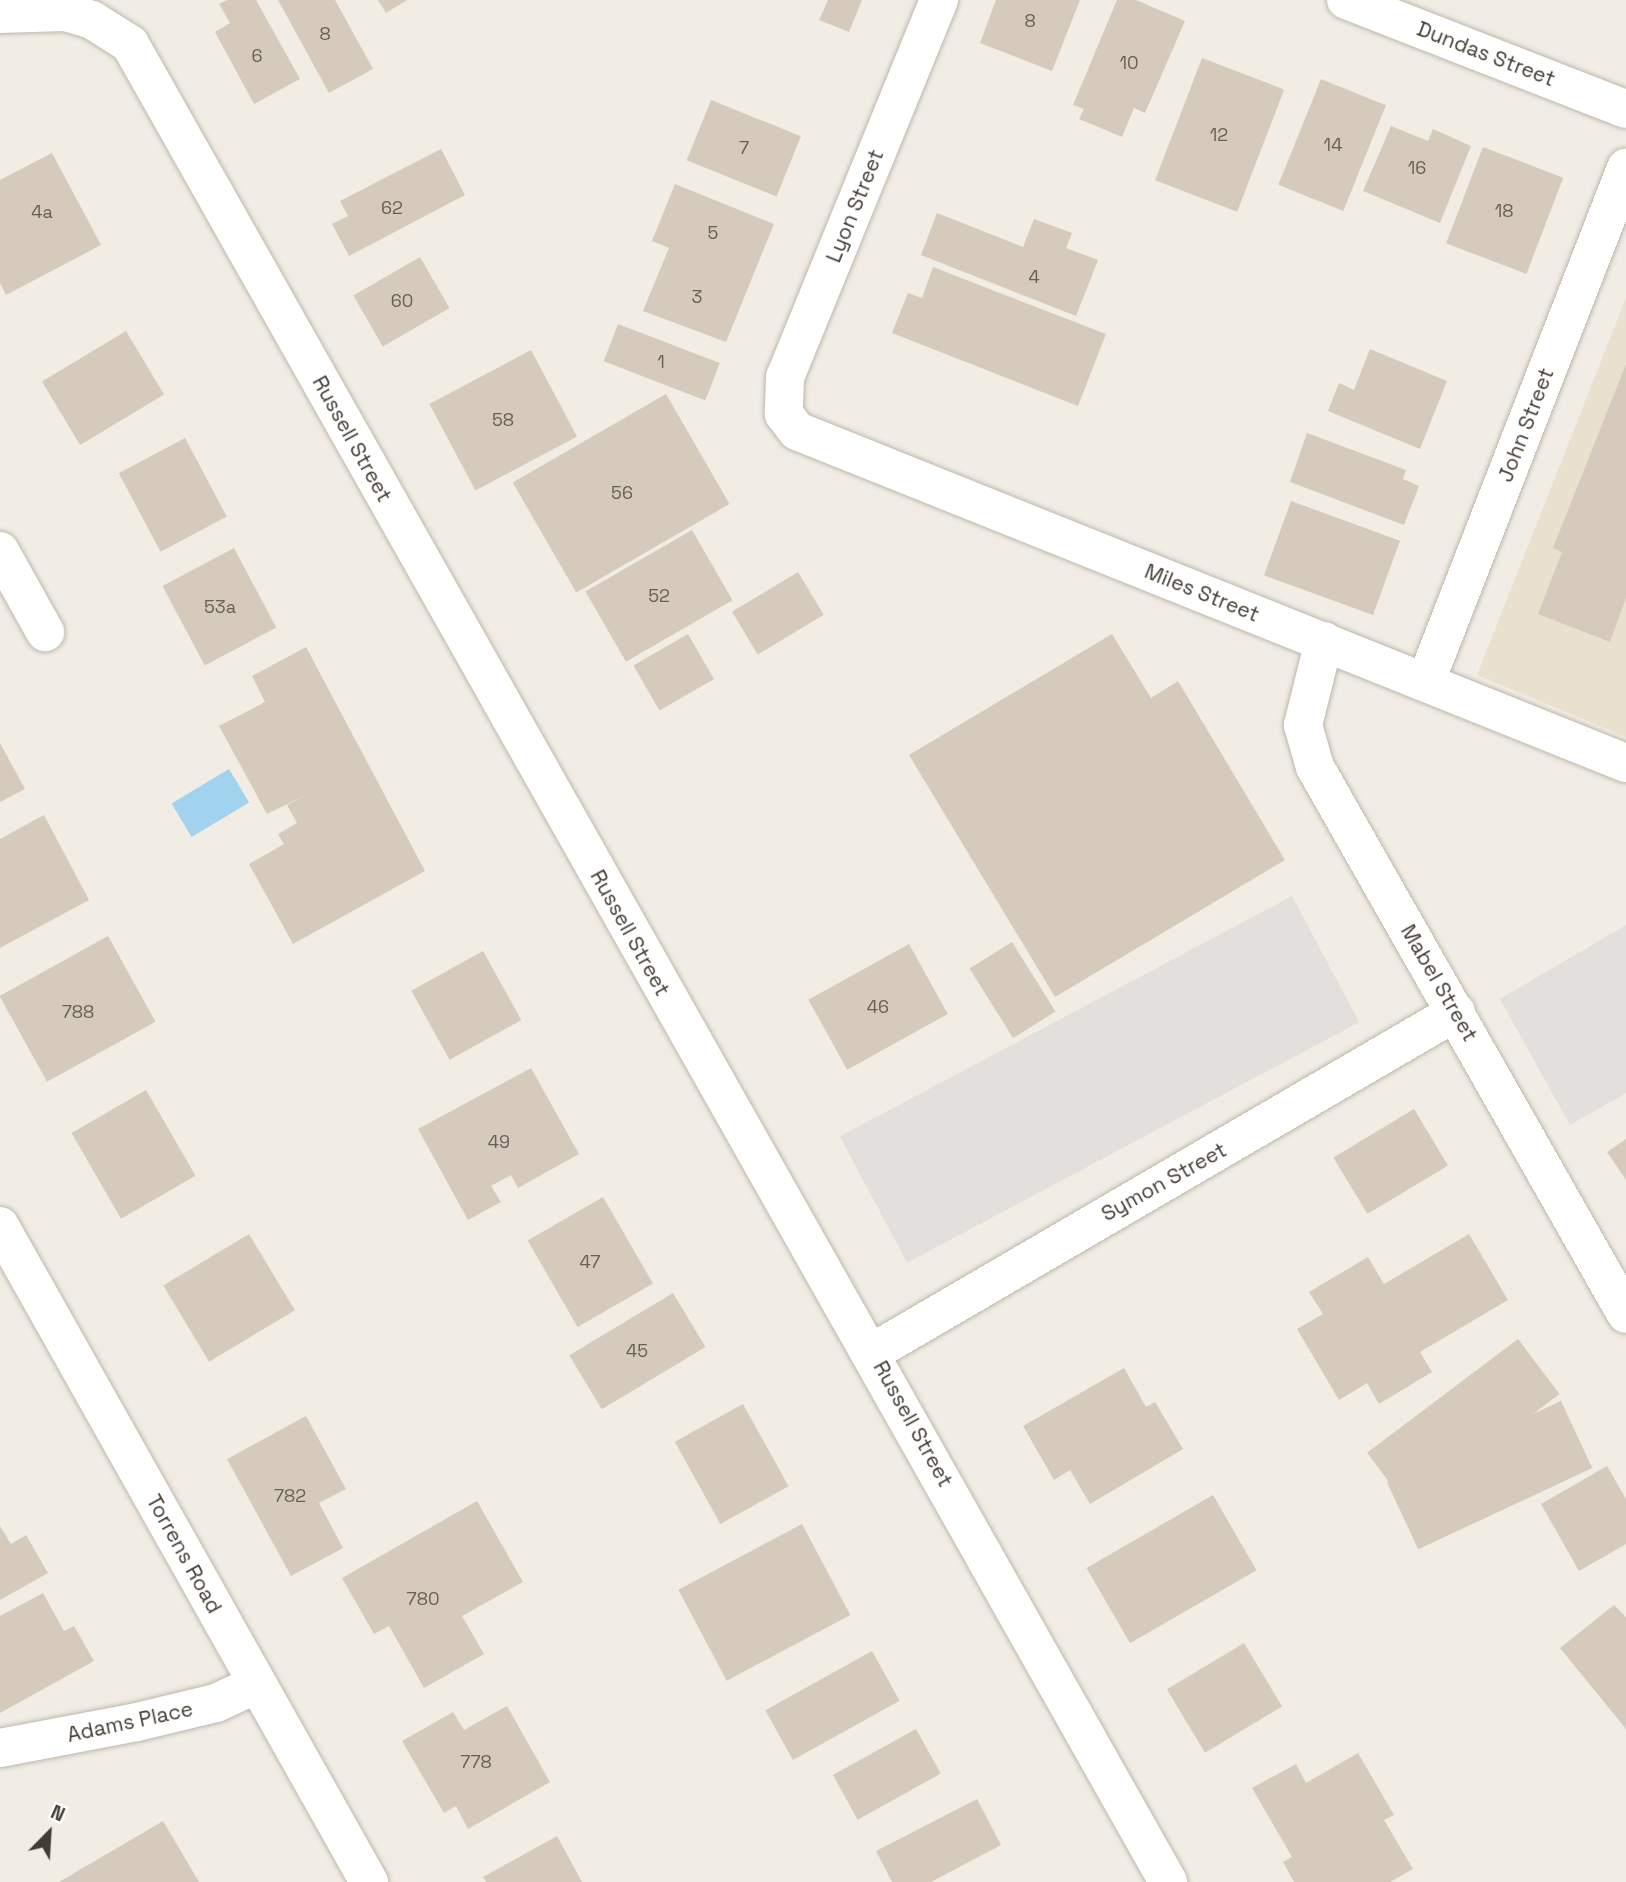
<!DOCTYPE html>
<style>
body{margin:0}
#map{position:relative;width:1626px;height:1882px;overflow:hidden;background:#f1ece4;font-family:"Space Grotesk",sans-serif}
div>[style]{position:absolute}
.education>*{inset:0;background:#eae0ce}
.parking>*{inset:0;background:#e2dfdc;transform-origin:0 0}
.water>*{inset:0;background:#a1d3ee;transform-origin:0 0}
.building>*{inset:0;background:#d6cabd;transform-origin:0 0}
.roads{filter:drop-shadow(0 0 2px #bfb6aa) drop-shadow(0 0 2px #bfb6aa)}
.minor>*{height:38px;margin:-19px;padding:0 19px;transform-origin:19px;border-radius:19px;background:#fff}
span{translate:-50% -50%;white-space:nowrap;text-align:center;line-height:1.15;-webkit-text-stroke:7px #fff;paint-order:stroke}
.number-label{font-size:18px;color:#686056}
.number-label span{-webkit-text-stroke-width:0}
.street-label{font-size:21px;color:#433c34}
.north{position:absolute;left:14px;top:1798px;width:70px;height:70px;-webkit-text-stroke:5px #fff;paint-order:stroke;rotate:24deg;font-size:19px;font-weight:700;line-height:28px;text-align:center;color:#433c34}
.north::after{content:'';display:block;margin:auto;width:24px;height:32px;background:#433c34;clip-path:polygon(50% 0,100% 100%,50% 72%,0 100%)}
</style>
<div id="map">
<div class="education">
<i style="clip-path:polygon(1626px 298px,1626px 737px,1477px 675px)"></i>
</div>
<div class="parking">
<i style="left:1292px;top:896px;width:143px;height:512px;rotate:62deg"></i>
<i style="clip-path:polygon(1626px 925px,1626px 1093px,1570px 1125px,1500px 999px)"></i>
</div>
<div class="water">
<i style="left:229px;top:769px;width:39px;height:67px;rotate:59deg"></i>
</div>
<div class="building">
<i style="clip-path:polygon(227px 0,256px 0,300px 79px,254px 104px,215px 32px,230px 23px,219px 4px)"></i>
<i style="clip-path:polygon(278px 0,335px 0,373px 69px,329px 93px)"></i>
<i style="clip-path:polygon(378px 0,407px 0,386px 13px)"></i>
<i style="clip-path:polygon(828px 0,862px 0,849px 32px,819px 20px)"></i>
<i style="clip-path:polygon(996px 0,1080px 0,1052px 71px,980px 43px)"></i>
<i style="clip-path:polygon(1117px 0,1136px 0,1185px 21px,1145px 113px,1134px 108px,1122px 137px,1079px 119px,1084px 109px,1073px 105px)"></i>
<i style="left:1202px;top:58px;width:88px;height:131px;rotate:21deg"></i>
<i style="left:1321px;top:79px;width:70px;height:114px;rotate:22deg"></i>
<i style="left:711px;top:100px;width:97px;height:65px;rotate:22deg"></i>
<i style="clip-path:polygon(1391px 126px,1428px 141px,1433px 129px,1471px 146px,1440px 223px,1363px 191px)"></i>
<i style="left:1483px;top:147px;width:86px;height:103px;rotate:21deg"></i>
<i style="clip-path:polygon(441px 149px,465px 195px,349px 256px,332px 224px,348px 216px,340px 201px)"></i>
<i style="clip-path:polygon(52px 153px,101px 245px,6px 295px,0 283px,0 180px)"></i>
<i style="clip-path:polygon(675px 184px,774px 224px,726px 342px,643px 311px,669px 248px,652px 241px)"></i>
<i style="clip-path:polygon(937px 213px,1023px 247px,1034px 219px,1072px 233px,1066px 248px,1098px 260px,1076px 316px,921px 255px)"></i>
<i style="left:420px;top:257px;width:59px;height:77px;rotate:60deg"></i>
<i style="clip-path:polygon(933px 267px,1106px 334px,1078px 406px,892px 333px,908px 293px,922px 298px)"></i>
<i style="left:618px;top:324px;width:109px;height:40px;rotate:21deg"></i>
<i style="left:126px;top:331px;width:74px;height:98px;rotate:59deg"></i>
<i style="clip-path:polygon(1370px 349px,1447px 381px,1420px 449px,1328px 411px,1339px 383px,1354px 390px)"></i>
<i style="left:531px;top:350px;width:98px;height:115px;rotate:62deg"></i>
<i style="clip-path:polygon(1626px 364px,1626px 598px,1610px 642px,1538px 614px,1562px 552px,1553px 548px)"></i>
<i style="left:666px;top:394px;width:127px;height:177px;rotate:60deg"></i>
<i style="clip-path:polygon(1307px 433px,1406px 470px,1403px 479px,1419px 486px,1404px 525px,1290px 482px)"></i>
<i style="left:185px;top:438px;width:89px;height:75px;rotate:62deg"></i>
<i style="left:1291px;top:501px;width:116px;height:79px;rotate:20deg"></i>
<i style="left:692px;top:530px;width:81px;height:123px;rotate:60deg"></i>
<i style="left:234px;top:548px;width:90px;height:81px;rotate:62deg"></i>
<i style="left:798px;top:572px;width:50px;height:77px;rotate:59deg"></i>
<i style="left:688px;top:634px;width:52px;height:63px;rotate:60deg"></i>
<i style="clip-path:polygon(1112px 634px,1151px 698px,1178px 681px,1285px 860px,1055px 997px,909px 755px)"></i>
<i style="clip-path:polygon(306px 647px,425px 871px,293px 944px,249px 864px,284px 844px,278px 834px,297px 823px,287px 805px,308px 794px,267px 814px,219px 726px,265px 702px,252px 676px)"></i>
<i style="clip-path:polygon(0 743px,25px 789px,0 802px)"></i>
<i style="clip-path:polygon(44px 815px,89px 900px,0 948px,0 839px)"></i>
<i style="left:108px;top:936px;width:98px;height:124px;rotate:61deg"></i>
<i style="left:1012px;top:942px;width:82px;height:50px;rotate:58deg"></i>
<i style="left:909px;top:944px;width:80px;height:115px;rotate:61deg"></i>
<i style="left:483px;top:951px;width:79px;height:82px;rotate:61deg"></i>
<i style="clip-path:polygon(531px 1068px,579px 1154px,518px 1188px,511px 1175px,491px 1186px,501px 1202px,468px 1220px,418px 1129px)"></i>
<i style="left:146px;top:1090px;width:99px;height:86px;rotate:60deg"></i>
<i style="left:1414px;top:1109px;width:66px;height:94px;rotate:59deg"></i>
<i style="clip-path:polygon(1626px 1139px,1626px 1180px,1607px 1152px)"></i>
<i style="left:603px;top:1197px;width:100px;height:87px;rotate:60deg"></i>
<i style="left:249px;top:1234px;width:89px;height:100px;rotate:59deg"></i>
<i style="clip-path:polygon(1469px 1234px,1508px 1300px,1420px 1352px,1432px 1372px,1379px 1404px,1367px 1383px,1339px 1400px,1297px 1329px,1323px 1314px,1309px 1292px,1368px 1257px,1384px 1284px)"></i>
<i style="left:673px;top:1293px;width:63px;height:121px;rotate:59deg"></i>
<i style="left:1518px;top:1339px;width:69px;height:189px;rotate:53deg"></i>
<i style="clip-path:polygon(1124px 1368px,1146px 1407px,1155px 1402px,1183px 1449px,1090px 1504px,1070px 1470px,1054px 1480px,1023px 1426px)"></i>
<i style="left:1561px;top:1401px;width:74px;height:192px;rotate:65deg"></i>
<i style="left:743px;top:1404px;width:94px;height:78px;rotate:61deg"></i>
<i style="clip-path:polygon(306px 1416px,346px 1489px,319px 1503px,343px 1548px,291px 1576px,227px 1459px)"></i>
<i style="clip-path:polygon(1607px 1466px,1626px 1499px,1626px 1544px,1579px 1571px,1541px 1504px)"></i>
<i style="left:1213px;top:1495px;width:87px;height:146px;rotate:60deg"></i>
<i style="clip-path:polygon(477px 1501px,523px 1582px,462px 1616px,484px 1654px,424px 1688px,389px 1626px,374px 1634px,342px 1578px)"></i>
<i style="left:802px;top:1524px;width:103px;height:140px;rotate:62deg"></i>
<i style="clip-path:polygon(0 1526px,11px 1544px,26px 1535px,48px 1573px,0 1600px)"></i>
<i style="clip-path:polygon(43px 1593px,64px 1631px,74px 1626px,94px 1661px,0 1713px,0 1616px)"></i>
<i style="clip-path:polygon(1614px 1605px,1626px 1617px,1626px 1729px,1560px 1648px)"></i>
<i style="left:1244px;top:1643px;width:74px;height:90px;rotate:59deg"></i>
<i style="left:872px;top:1651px;width:57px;height:122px;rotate:61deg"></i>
<i style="clip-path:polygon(507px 1706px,550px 1782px,468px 1829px,456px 1806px,444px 1813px,402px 1741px,453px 1712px,464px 1730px)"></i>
<i style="left:916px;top:1729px;width:51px;height:95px;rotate:61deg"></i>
<i style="clip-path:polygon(1358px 1753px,1394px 1815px,1384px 1820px,1413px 1869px,1390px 1882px,1294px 1882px,1283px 1862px,1292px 1857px,1252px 1788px,1296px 1764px,1306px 1783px)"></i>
<i style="clip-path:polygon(977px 1799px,1001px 1845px,931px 1882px,892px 1882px,876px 1851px)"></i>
<i style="clip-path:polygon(163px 1821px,199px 1882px,59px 1882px)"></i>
<i style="clip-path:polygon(557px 1836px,582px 1882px,486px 1882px,483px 1877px)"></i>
</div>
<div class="roads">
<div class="minor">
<i style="left:939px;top:0;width:407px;rotate:112.2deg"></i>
<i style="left:785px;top:377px;width:37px;rotate:92deg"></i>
<i style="left:784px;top:414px;width:21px;rotate:53deg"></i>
<i style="left:797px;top:431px;width:893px;rotate:21.83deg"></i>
<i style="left:1346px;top:0;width:300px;rotate:21.3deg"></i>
<i style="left:0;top:14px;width:66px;rotate:-1.7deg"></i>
<i style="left:66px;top:12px;width:27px;rotate:17deg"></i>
<i style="left:92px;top:20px;width:45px;rotate:32.3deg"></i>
<i style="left:130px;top:44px;width:2111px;rotate:60.54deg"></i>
<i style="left:0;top:551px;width:93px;rotate:60.9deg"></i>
<i style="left:1324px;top:641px;width:87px;rotate:104deg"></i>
<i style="left:1303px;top:725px;width:44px;rotate:74.1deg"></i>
<i style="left:1315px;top:767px;width:629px;rotate:60.38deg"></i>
<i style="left:1426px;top:681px;width:551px;rotate:-68.7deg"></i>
<i style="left:0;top:1226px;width:753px;rotate:60.64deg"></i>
<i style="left:873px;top:1352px;width:675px;rotate:-30.25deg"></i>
<i style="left:0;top:1748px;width:139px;rotate:-10.7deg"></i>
<i style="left:137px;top:1722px;width:81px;rotate:-13.5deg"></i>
<i style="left:216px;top:1703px;width:45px;rotate:-24.9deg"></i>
</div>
</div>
<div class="number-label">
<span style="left:1030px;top:21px">8</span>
<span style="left:325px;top:34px">8</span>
<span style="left:257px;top:56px">6</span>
<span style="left:1129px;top:63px">10</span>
<span style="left:1219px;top:135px">12</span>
<span style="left:1333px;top:145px">14</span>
<span style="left:744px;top:148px">7</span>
<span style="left:1417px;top:168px">16</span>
<span style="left:392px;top:208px">62</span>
<span style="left:1504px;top:211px">18</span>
<span style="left:42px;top:212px">4a</span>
<span style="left:713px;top:233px">5</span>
<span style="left:1034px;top:277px">4</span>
<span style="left:697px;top:297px">3</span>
<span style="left:402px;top:301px">60</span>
<span style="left:661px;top:362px">1</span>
<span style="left:503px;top:420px">58</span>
<span style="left:622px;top:493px">56</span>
<span style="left:659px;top:596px">52</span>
<span style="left:220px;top:607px">53a</span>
<span style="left:878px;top:1007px">46</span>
<span style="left:78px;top:1012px">788</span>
<span style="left:499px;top:1142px">49</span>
<span style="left:590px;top:1262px">47</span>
<span style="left:637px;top:1351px">45</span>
<span style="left:290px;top:1496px">782</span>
<span style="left:423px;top:1599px">780</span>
<span style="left:476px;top:1762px">778</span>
</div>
<div class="street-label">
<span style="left:1486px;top:54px;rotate:21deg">Dundas Street</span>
<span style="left:855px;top:206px;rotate:-68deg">Lyon Street</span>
<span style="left:1526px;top:425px;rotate:-69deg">John Street</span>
<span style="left:352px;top:439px;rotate:61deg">Russell Street</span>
<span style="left:1202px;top:593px;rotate:22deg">Miles Street</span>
<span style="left:630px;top:933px;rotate:61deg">Russell Street</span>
<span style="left:1439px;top:983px;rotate:60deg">Mabel Street</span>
<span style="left:1164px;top:1182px;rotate:-29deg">Symon Street</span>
<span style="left:913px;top:1424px;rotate:61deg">Russell Street</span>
<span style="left:184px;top:1554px;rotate:61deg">Torrens Road</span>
<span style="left:130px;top:1722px;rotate:-12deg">Adams Place</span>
</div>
<div class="north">N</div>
</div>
